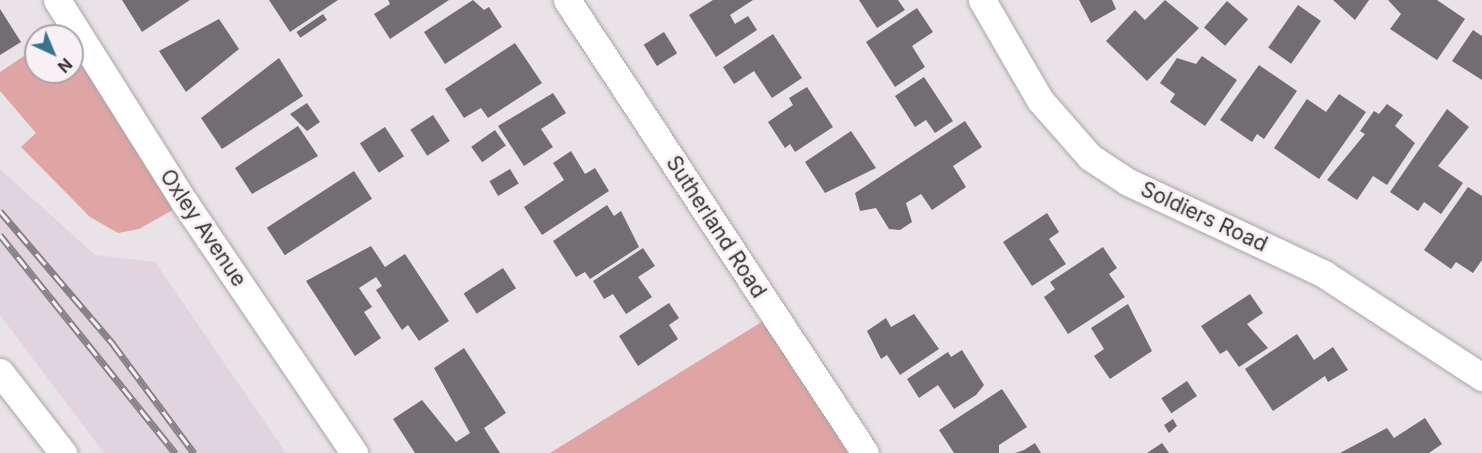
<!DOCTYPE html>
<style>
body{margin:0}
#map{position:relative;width:1482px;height:453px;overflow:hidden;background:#e9e3e7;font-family:Inter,sans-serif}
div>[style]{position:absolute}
.built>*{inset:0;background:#e2d4de}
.green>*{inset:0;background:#dfa5a4}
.building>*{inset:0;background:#716d73;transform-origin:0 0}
.roads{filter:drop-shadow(0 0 2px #aca5aa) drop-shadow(0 0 2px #aca5aa)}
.minor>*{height:27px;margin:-13.5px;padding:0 13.5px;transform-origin:13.5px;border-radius:13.5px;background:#fff}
.rail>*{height:7px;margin-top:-3.5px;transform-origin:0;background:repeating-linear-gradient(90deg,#f7f0f4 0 14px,#868285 0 28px);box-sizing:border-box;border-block:2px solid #868285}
span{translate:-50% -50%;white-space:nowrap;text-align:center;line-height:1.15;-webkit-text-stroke:6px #f7f0f4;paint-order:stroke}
.street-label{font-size:21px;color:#363335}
.north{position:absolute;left:24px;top:24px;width:60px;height:60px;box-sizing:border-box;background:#f7f0f4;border:2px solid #aaa4a8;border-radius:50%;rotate:136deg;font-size:16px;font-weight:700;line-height:24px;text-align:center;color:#363335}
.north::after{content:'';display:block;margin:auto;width:21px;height:27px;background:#39738c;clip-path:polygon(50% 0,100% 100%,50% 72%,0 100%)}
</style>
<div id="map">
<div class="built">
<i style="clip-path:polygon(0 169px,95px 255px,155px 262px,286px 453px,104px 453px,0 315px)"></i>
</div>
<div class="green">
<i style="clip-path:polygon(73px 25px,185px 203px,139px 229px,118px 233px,90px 217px,21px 147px,36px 133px,0 91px,0 72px,36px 48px,36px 72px,72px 72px,72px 36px,55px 36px)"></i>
<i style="clip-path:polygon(773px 315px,865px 453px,550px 453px)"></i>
</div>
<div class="building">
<i style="clip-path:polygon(122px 0,190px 0,142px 32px)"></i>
<i style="clip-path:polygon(269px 0,338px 0,290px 32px)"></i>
<i style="clip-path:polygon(388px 0,449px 0,390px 39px,374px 14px,390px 4px)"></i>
<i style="clip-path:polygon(473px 0,484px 10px,489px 7px,502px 27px,445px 64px,424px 32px)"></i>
<i style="clip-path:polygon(713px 0,753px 0,730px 15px,735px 24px,748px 16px,757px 30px,716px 57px,689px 15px)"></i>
<i style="clip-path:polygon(859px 0,898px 0,905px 10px,877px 28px)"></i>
<i style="clip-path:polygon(1079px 0,1112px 0,1116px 9px,1091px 23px)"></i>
<i style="clip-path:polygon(1165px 0,1199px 28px,1147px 81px,1106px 41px,1135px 10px,1145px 20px)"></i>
<i style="clip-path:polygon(1333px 0,1369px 0,1355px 20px)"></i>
<i style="clip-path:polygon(1388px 0,1437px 0,1465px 19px,1437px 60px,1390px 29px,1401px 14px)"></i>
<i style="left:1227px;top:1px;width:28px;height:35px;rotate:41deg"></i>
<i style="left:1298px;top:5px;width:28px;height:52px;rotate:35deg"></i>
<i style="clip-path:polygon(917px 8px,933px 32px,912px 46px,925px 67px,895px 87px,866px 42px)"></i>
<i style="clip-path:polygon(0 9px,21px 42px,0 55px)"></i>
<i style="left:323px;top:14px;width:7px;height:32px;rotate:56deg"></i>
<i style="clip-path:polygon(219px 19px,239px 49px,186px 92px,159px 51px)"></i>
<i style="clip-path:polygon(1473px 30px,1482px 36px,1482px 80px,1452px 61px)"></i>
<i style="left:664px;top:32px;width:25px;height:24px;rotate:58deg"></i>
<i style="clip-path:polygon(773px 34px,802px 78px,772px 98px,754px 71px,734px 84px,723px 67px)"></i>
<i style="clip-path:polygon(515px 43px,542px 83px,488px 118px,481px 108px,464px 118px,445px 89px)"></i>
<i style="clip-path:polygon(1202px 56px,1237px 80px,1205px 126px,1170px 102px,1175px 94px,1160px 83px,1177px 58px,1196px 64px)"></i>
<i style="clip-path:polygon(279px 58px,303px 96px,222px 149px,201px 118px)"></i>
<i style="clip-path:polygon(1259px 65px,1297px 91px,1264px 139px,1257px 134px,1252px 142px,1220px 120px)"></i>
<i style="clip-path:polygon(924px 77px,953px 121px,935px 133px,926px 120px,915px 127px,895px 96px)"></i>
<i style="clip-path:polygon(807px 87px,833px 127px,795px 152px,790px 144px,785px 148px,768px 122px,793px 105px,789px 98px)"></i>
<i style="clip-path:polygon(553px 93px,566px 113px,541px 129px,553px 147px,524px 166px,498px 126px)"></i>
<i style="clip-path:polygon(1339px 94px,1366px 112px,1319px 179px,1274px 148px,1307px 99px,1326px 112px)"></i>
<i style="clip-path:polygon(307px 103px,320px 122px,307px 131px,290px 114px)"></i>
<i style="clip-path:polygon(1387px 104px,1403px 115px,1395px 126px,1415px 143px,1387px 185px,1373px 176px,1357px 200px,1327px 180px,1365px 134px,1360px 131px,1374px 111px,1379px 114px)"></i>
<i style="clip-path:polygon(1447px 109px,1469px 127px,1438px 166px,1463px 183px,1441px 214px,1424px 202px,1418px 211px,1390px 192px)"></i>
<i style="left:433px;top:115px;width:31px;height:27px;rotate:57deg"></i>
<i style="clip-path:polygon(965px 121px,982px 147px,953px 166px,966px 187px,932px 210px,921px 194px,906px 203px,912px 222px,900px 230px,889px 229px,876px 208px,860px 211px,855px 193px)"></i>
<i style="clip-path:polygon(298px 126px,318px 156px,252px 194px,235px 168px)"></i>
<i style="left:385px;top:127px;width:35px;height:30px;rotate:57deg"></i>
<i style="left:495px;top:130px;width:19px;height:29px;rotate:55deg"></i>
<i style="clip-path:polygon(851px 131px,876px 168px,825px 193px,805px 162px)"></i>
<i style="clip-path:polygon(571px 151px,585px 174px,595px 168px,609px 191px,542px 235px,524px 207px,564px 180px,553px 163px)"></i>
<i style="left:510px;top:169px;width:17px;height:24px;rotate:59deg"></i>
<i style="left:354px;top:171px;width:33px;height:104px;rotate:57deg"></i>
<i style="clip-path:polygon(1468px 187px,1482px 196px,1482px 260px,1473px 273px,1456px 262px,1451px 269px,1424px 250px)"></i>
<i style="clip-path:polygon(607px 205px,614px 216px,621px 211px,639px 247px,590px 279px,585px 272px,576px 277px,553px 241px)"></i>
<i style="clip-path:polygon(1047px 213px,1059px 232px,1049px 239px,1066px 264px,1032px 286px,1003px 242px)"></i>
<i style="clip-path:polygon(371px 246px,385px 267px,405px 254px,449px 321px,419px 341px,408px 325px,402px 330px,376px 290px,382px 286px,376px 277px,359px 288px,372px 307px,364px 312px,381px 338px,355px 356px,306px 281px)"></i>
<i style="clip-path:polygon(1103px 247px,1117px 268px,1109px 274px,1125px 297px,1068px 334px,1044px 297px,1055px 289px,1050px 282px)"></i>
<i style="clip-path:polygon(643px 248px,655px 266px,638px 277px,652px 297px,626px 314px,613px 294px,604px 299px,593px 281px)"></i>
<i style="left:503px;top:268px;width:24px;height:47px;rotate:57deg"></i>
<i style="clip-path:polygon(1250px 294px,1263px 313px,1247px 324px,1268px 348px,1239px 367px,1227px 350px,1220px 354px,1201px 326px)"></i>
<i style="clip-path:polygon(669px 303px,679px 318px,669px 325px,678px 339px,638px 366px,619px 336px)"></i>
<i style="clip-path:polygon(1128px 304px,1152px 351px,1110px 379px,1094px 356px,1104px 349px,1091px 328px)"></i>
<i style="clip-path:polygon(914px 314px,939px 349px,900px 375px,887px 355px,881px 359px,867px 331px,886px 318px,891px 327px)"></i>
<i style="clip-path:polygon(1297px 334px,1314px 360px,1333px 347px,1348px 370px,1328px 382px,1325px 376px,1273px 411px,1245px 369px)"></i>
<i style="clip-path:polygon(464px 348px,506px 413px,484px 428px,500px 453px,415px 453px,393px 419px,422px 400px,456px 442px,470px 433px,434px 368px)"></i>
<i style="clip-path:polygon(962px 350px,984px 385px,976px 395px,954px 409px,938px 385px,919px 398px,907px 379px,948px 352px,951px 357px)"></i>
<i style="left:1187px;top:381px;width:18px;height:31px;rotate:56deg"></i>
<i style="clip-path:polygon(1002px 389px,1027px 427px,999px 445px,999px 453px,954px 453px,939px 430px)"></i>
<i style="clip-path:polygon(1425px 418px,1442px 444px,1429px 453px,1340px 453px,1387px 428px,1394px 438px)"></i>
<i style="clip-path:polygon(1173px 419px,1177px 426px,1169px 433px,1164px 425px)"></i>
<i style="clip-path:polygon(1035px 443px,1041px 453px,1015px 453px,1024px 450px)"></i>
<i style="clip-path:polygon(1162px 443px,1169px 453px,1147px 453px)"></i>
</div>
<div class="roads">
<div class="minor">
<i style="left:57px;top:0;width:240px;rotate:57.8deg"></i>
<i style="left:185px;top:203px;width:302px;rotate:55.9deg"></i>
<i style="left:567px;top:0;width:542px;rotate:56.66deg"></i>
<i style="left:982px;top:0;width:116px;rotate:59.9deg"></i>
<i style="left:1040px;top:100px;width:76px;rotate:48.7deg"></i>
<i style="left:1090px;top:157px;width:45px;rotate:33.3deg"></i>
<i style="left:1128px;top:182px;width:217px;rotate:25.1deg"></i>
<i style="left:1324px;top:274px;width:189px;rotate:33.1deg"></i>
<i style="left:0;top:372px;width:103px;rotate:52.1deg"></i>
</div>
</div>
<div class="rail">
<i style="left:0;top:211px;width:175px;rotate:49.6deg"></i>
<i style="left:113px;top:344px;width:136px;rotate:53.4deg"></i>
<i style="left:0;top:235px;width:280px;rotate:51.2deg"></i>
</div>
<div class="street-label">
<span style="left:1204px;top:217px;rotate:25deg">Soldiers Road</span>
<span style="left:716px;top:227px;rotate:57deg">Sutherland Road</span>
<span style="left:203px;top:228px;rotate:56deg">Oxley Avenue</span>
</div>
<div class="north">N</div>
</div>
